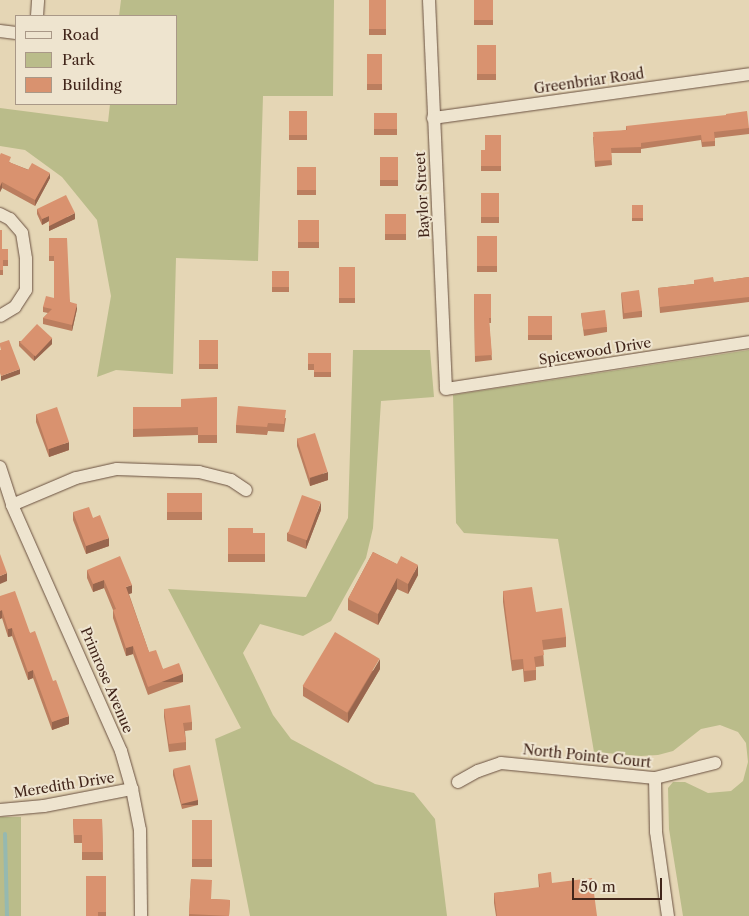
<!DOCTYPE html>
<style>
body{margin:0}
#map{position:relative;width:749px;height:916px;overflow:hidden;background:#e5d6b5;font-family:"Libre Caslon Text",serif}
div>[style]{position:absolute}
.green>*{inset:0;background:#babc8a;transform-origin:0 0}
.stream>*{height:4px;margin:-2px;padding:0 2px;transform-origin:2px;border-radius:2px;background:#96b9b0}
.roads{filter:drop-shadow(0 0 1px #6a5141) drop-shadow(0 0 1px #6a5141)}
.minor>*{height:12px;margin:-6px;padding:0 6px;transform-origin:6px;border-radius:6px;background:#eee4cf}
.wall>*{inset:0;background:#bb7e5f;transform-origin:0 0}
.shaded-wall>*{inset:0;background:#98664e;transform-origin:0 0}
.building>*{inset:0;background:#d9926f;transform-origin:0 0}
span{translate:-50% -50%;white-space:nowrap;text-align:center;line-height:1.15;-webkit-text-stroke:4px #eee4cf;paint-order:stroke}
.street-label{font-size:14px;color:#41251a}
.legend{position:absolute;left:15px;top:15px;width:162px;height:90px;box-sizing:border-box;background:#eee4cf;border:1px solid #a99887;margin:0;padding:6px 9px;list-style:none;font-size:15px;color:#41251a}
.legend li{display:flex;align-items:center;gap:10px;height:25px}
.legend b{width:25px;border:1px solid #a99887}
.scale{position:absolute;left:572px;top:878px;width:90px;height:22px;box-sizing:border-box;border:2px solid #41251a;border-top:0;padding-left:6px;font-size:15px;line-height:18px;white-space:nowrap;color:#41251a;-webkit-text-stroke:4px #eee4cf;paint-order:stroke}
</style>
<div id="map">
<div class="green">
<i style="clip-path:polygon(121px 0,334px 0,333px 96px,263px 96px,258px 261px,176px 258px,173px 374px,116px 370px,97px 377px,111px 296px,97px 220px,62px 177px,25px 150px,0 146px,0 108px,108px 122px,110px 104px,176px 104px,176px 16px,119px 16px)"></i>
<i style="clip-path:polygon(353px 350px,430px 350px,434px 397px,381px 401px,373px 528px,366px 558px,331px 621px,303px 636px,260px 624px,243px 653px,273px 715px,291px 739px,375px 784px,414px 793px,435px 819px,447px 916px,250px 916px,215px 739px,241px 728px,168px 589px,306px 597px,348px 518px)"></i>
<i style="clip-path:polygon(749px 350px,749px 916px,683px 916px,669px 829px,668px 788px,673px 782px,685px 782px,708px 793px,731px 791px,743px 781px,748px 762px,746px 743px,738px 732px,720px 725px,701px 729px,673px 751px,658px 755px,641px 756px,594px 752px,558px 539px,464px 533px,456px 523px,453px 395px)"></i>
<i style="left:21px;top:817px;width:99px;height:21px;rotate:90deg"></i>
</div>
<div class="stream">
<i style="left:5px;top:834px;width:82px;rotate:88.6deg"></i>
</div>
<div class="roads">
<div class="minor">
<i style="left:429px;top:0;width:389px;rotate:87.5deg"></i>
<i style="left:446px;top:389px;width:307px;rotate:-8.8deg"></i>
<i style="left:37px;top:16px;width:16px;rotate:-86deg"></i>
<i style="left:0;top:31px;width:16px;rotate:7deg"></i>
<i style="left:433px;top:118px;width:319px;rotate:-7.9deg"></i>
<i style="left:0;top:214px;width:11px;rotate:27deg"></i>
<i style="left:10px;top:219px;width:18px;rotate:49deg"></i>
<i style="left:22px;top:233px;width:26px;rotate:81deg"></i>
<i style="left:26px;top:259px;width:31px;rotate:90deg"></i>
<i style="left:26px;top:290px;width:20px;rotate:123deg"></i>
<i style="left:15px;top:307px;width:17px;rotate:149deg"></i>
<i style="left:0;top:467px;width:40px;rotate:72deg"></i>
<i style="left:12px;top:505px;width:269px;rotate:66.1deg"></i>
<i style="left:121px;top:751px;width:40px;rotate:74deg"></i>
<i style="left:132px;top:789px;width:42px;rotate:79deg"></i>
<i style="left:140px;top:830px;width:86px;rotate:89.3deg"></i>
<i style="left:12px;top:505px;width:69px;rotate:-22.9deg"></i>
<i style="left:76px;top:478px;width:42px;rotate:-12.4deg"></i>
<i style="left:117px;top:469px;width:82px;rotate:2.1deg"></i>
<i style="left:199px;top:472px;width:33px;rotate:14deg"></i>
<i style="left:231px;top:480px;width:18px;rotate:34deg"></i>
<i style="left:655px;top:778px;width:54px;rotate:88.9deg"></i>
<i style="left:656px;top:832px;width:85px;rotate:81.9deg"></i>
<i style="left:458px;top:782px;width:23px;rotate:-29deg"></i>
<i style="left:478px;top:771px;width:24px;rotate:-19deg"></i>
<i style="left:501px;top:763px;width:155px;rotate:5.6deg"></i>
<i style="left:655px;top:778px;width:62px;rotate:-14deg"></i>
<i style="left:0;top:810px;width:44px;rotate:-5.2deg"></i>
<i style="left:44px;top:806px;width:90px;rotate:-10.9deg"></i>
</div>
</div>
<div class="wall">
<i style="left:369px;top:0;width:17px;height:35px"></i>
<i style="left:474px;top:0;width:19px;height:25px"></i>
<i style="left:477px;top:45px;width:19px;height:35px"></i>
<i style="left:367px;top:54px;width:15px;height:36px"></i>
<i style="left:289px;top:111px;width:18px;height:29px"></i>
<i style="left:374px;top:113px;width:23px;height:22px"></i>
<i style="clip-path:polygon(626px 126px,749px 128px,749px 134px,715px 138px,715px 146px,702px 147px,701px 140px,641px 149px,641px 153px,611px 153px,612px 165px,595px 167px,593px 137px,626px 130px)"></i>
<i style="clip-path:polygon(501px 135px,501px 171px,481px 171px,481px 150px,485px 150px)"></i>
<i style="clip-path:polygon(0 155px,11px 163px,50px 178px,35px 206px,2px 188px,0 192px)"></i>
<i style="left:380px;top:157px;width:18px;height:29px"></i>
<i style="left:297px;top:167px;width:19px;height:28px"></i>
<i style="left:481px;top:193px;width:18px;height:30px"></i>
<i style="left:632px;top:205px;width:11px;height:16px"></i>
<i style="clip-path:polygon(37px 209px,75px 219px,49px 231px,49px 221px,42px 225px,37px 214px)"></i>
<i style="left:385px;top:214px;width:21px;height:26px"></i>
<i style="left:298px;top:220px;width:21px;height:28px"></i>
<i style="clip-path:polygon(0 230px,2px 249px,8px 249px,8px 266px,3px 266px,3px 275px,0 275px)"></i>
<i style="left:477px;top:236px;width:20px;height:36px"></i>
<i style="clip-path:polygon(49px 238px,70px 302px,77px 309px,72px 331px,43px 324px,43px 318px,48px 313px,43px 312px,43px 307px,54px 298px,54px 261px,49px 261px)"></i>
<i style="left:339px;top:267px;width:16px;height:36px"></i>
<i style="left:272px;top:271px;width:17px;height:21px"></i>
<i style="clip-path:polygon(749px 277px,749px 302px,660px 313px,658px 288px,694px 284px,694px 280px,714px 282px)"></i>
<i style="clip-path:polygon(621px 293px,642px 311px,642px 317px,623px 319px)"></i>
<i style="clip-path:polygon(474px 294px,491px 294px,491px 323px,489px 323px,492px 360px,475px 362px)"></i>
<i style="clip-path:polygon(581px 313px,607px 327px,607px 332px,584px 336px)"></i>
<i style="left:528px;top:316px;width:24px;height:24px"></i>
<i style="left:199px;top:340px;width:19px;height:29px"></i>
<i style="clip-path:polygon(19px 341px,52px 344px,34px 361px,19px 346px)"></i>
<i style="clip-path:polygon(308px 353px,331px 353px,331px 377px,314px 377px,314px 370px,308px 370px)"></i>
<i style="clip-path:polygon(217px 397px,217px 443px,198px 443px,198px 435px,133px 437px,133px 407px,181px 407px)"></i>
<i style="clip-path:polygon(36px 414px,69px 450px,49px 457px,36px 422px)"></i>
<i style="clip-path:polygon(286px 418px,284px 432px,268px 431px,267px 435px,236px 433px,236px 425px)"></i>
<i style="clip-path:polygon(297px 438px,328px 480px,310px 486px,297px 446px)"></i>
<i style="left:167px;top:493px;width:35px;height:27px"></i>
<i style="clip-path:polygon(321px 510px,306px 549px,287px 541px,287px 533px)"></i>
<i style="clip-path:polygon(73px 512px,93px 518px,109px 546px,86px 554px,73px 520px)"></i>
<i style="clip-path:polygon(228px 528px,253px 533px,265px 533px,265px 562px,228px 562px)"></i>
<i style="clip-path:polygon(373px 552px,418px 575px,408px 594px,397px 589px,378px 625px,348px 610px,348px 599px)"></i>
<i style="clip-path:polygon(87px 570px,132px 593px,129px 594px,149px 652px,163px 669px,183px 682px,148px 695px,133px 654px,126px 656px,113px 618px,113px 610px,104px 588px,93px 592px,87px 578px)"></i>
<i style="clip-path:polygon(503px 591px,536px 612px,566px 637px,566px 647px,543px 650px,544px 666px,536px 667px,536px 680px,524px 682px,523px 669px,512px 671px,503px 602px)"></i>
<i style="clip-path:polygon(0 596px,30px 633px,69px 724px,52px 730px,33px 678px,28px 680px,12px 636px,8px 637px,2px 618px,0 619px)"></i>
<i style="clip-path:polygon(380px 669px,348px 723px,303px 696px,303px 686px)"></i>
<i style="clip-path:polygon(164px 709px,192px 722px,192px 730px,185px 731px,186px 742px,186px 750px,169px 752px,164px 717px)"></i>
<i style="clip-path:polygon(173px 769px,198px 805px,182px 809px,173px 775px)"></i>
<i style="clip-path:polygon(73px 819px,102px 819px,103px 860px,82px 860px,82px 843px,74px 843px)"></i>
<i style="left:192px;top:820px;width:20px;height:47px"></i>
<i style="clip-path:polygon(538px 874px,552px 883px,597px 916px,496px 916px,494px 903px,494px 893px,539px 888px)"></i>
<i style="clip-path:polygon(106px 876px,106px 916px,86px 916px)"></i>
<i style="clip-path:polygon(191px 879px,211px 899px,230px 900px,229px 916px,189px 916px)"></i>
</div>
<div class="shaded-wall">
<i style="clip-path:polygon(50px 173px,50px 178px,35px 206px,35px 200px)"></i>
<i style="clip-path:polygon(2px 182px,2px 188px,0 192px,0 187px)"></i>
<i style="clip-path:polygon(75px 213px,75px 219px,49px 231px,49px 226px)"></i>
<i style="clip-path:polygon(49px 216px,49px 221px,42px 225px,42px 219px)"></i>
<i style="clip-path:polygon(77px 304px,77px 309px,72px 331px,72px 325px)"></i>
<i style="clip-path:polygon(52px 338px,52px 344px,34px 361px,34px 355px)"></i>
<i style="clip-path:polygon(20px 369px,20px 374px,1px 381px,1px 376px)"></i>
<i style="clip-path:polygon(69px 442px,69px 450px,49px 457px,49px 449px)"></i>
<i style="clip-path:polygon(328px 472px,328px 480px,310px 486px,310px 478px)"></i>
<i style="clip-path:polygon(321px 502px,321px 510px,306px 549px,306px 541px)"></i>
<i style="clip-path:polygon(109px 538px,109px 546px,86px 554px,86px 546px)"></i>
<i style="clip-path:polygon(418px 565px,418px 575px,408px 594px,408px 584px)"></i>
<i style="clip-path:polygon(7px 573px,7px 581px,0 584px,0 576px)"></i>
<i style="clip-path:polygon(397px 578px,397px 589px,378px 625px,378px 614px)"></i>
<i style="clip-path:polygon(104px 580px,104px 588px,93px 592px,93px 584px)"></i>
<i style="clip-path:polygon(132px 585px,132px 593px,126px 595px,126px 587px)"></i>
<i style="clip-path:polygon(2px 610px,2px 618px,0 619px,0 611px)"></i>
<i style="clip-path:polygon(12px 628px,12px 636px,8px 637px,8px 629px)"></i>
<i style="clip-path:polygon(133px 646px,133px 654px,126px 656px,126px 648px)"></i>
<i style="clip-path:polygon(380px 659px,380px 669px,348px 723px,348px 713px)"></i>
<i style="clip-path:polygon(33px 670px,33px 678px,28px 680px,28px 672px)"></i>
<i style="left:183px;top:674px;width:8px;height:37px;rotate:90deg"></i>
<i style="clip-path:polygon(69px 716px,69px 724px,52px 730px,52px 722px)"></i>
<i style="left:198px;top:800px;width:5px;height:16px;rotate:90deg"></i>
</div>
<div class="building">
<i style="left:369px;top:0;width:17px;height:29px"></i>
<i style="left:474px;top:0;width:19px;height:20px"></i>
<i style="left:477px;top:45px;width:19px;height:29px"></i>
<i style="left:367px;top:54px;width:15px;height:30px"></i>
<i style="left:289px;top:111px;width:18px;height:24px"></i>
<i style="clip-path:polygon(747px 111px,749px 128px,714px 132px,715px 141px,702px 142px,701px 135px,641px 143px,641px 147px,611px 148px,612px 160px,595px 161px,593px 132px,627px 130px,626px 126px,726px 115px,726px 114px)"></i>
<i style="left:374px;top:113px;width:23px;height:16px"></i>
<i style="clip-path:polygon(485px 135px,501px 135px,501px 166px,481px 166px,481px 150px,485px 150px)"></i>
<i style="clip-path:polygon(1px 153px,11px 157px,9px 162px,28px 170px,32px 163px,50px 173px,35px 200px,2px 182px,0 186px,0 155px)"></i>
<i style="left:380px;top:157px;width:18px;height:23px"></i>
<i style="left:297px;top:167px;width:19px;height:23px"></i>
<i style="left:481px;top:193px;width:18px;height:24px"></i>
<i style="clip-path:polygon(66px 195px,75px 213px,49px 226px,49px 216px,42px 219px,37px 209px)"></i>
<i style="left:632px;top:205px;width:11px;height:13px"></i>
<i style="left:385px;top:214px;width:21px;height:20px"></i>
<i style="left:298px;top:220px;width:21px;height:22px"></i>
<i style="clip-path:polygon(0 230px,2px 230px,2px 249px,8px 249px,8px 260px,3px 260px,3px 270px,0 270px)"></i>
<i style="left:477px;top:236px;width:20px;height:30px"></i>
<i style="clip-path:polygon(49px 238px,67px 238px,70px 302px,77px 304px,72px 325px,43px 318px,52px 309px,43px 307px,46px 296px,54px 298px,54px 256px,49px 256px)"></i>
<i style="left:339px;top:267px;width:16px;height:31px"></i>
<i style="left:272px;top:271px;width:17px;height:16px"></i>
<i style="clip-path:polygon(713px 277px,714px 282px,749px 277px,749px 297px,660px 307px,658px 288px,694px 284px,694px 280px)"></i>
<i style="left:639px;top:290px;width:21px;height:18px;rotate:82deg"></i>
<i style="clip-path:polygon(474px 294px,491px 294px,491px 318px,489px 318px,492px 355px,475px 356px)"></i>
<i style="left:605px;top:310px;width:17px;height:24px;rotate:83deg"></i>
<i style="left:528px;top:316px;width:24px;height:19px"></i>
<i style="left:37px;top:324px;width:21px;height:25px;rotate:43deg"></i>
<i style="clip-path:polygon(9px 340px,20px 369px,1px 376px,0 373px,0 350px,1px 350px,0 346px,0 343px)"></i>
<i style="left:199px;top:340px;width:19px;height:24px"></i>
<i style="clip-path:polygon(308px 353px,331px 353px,331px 372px,314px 372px,314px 364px,308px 364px)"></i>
<i style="clip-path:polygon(217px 397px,217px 435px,198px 435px,198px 427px,133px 429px,133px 407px,181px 407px,181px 399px)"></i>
<i style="clip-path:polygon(238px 406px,286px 410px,284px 424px,268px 423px,267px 427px,236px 425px)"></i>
<i style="left:57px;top:407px;width:37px;height:22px;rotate:71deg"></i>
<i style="left:315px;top:433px;width:41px;height:19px;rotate:72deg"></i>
<i style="left:167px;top:493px;width:35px;height:19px"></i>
<i style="left:302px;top:495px;width:20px;height:41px;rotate:20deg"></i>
<i style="clip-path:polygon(89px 507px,93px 518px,100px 515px,109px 538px,86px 546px,73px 512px)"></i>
<i style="clip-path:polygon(228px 528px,253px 528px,253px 533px,265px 533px,265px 554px,228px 554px)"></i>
<i style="clip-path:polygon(373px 552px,397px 564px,401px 556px,418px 565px,408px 584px,397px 578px,378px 614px,348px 599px)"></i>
<i style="clip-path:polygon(0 554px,7px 573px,0 576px)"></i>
<i style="clip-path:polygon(120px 556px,132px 585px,126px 587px,149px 652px,156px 650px,163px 669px,179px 663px,183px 674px,148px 687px,133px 646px,126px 648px,113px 610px,116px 609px,104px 580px,93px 584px,87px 570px)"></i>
<i style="clip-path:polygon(532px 587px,536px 612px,562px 608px,566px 637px,542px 640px,544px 655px,534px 657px,536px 670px,524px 671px,523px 659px,512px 660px,503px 591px)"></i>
<i style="clip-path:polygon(15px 591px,30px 633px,35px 631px,53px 681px,56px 680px,69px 716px,52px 722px,33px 670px,28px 672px,12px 628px,8px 629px,2px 610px,0 611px,0 596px)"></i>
<i style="left:335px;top:632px;width:52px;height:63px;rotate:31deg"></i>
<i style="clip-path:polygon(190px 705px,192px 722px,183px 723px,186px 742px,169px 744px,164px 709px)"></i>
<i style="left:190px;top:765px;width:36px;height:17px;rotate:77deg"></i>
<i style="clip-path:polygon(73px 819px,102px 819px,103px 852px,82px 852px,82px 835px,74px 835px)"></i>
<i style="left:192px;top:820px;width:20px;height:39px"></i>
<i style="clip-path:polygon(551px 872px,552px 883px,592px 878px,597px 916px,497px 916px,494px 893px,540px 887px,538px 874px)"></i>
<i style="clip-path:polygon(86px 876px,106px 876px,106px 912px,98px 912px,98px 916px,86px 916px)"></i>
<i style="clip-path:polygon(191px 879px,212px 880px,211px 899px,230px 900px,229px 916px,189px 914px)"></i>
</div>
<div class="street-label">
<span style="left:589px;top:81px;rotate:-8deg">Greenbriar Road</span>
<span style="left:422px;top:195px;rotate:-93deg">Baylor Street</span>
<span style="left:595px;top:351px;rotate:-9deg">Spicewood Drive</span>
<span style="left:107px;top:680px;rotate:67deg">Primrose Avenue</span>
<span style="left:587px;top:756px;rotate:6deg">North Pointe Court</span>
<span style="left:64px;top:785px;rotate:-9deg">Meredith Drive</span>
</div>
<ul class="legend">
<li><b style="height:6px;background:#eee4cf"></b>Road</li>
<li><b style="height:14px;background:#babc8a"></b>Park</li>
<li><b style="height:14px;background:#d9926f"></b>Building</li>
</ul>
<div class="scale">50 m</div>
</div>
